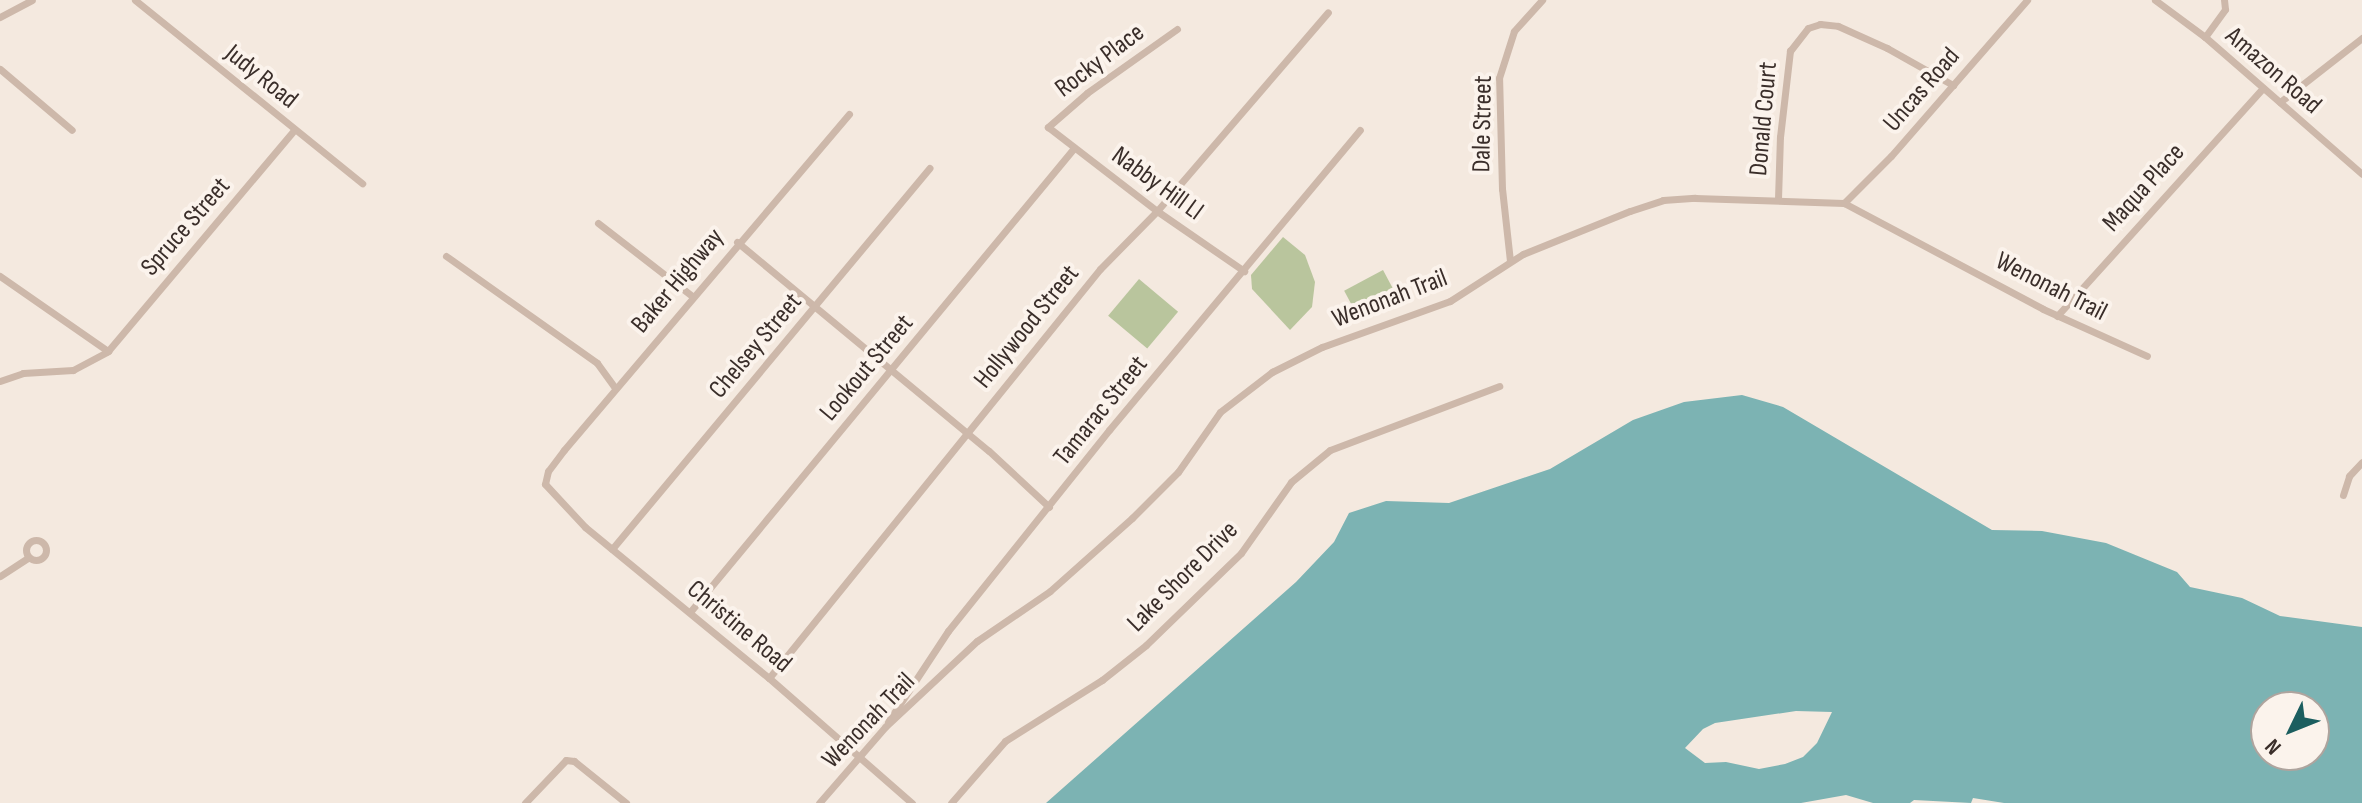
<!DOCTYPE html>
<style>
body{margin:0}
#map{position:relative;width:2362px;height:803px;overflow:hidden;background:#f4e9df;font-family:"Sofia Sans Condensed",sans-serif}
div>[style]{position:absolute}
.green>*{inset:0;background:#b9c59d;transform-origin:0 0}
.water>*{inset:0;background:#7cb3b3}
.street>*{height:7px;margin:-3.5px;padding:0 3.5px;transform-origin:3.5px;border-radius:3.5px;background:#cdb8aa}
.street>.ring{margin:-3.5px;padding:0;box-sizing:content-box;background:none;border:7px solid #cdb8aa;border-radius:50%}
span{translate:-50% -50%;white-space:nowrap;text-align:center;line-height:1.15;-webkit-text-stroke:8px #fbf3ec;paint-order:stroke}
.street-label{font-size:26px;color:#3a2e2a}
.north{position:absolute;left:2250px;top:691px;width:80px;height:80px;box-sizing:border-box;background:#fbf3ec;border:2px solid #aea49e;border-radius:50%;rotate:227deg;font-size:22px;font-weight:700;line-height:32px;text-align:center;color:#3a2e2a}
.north::after{content:'';display:block;margin:auto;width:28px;height:36px;background:#1c5e5f;clip-path:polygon(50% 0,100% 100%,50% 72%,0 100%)}
</style>
<div id="map">
<div class="green">
<i style="clip-path:polygon(1283px 237px,1305px 255px,1315px 282px,1312px 307px,1290px 330px,1252px 289px,1251px 275px)"></i>
<i style="left:1383px;top:270px;width:27px;height:44px;rotate:62deg"></i>
<i style="left:1139px;top:279px;width:51px;height:48px;rotate:40deg"></i>
</div>
<div class="water">
<i style="clip-path:polygon(evenodd,1742px 395px,1783px 407px,1992px 530px,2042px 531px,2106px 543px,2177px 572px,2190px 587px,2242px 598px,2280px 616px,2362px 627px,2362px 803px,2004px 803px,1973px 798px,1971px 803px,1914px 800px,1910px 803px,1873px 803px,1846px 795px,1801px 803px,1046px 803px,1296px 582px,1334px 542px,1349px 513px,1386px 501px,1449px 503px,1550px 469px,1633px 420px,1684px 402px,1742px 395px,2266px 707px,2314px 707px,2314px 755px,2266px 755px,2266px 707px,1742px 395px,1796px 711px,1832px 712px,1817px 743px,1803px 757px,1785px 764px,1759px 769px,1726px 762px,1705px 763px,1685px 748px,1703px 729px,1715px 723px,1796px 711px)"></i>
</div>
<div class="street">
<i style="left:135px;top:0;width:292px;rotate:38.9deg"></i>
<i style="left:2155px;top:0;width:62px;rotate:36.5deg"></i>
<i style="left:2205px;top:37px;width:208px;rotate:41.1deg"></i>
<i style="left:0;top:17px;width:36px;rotate:-28deg"></i>
<i style="left:1177px;top:29px;width:110px;rotate:144.6deg"></i>
<i style="left:1087px;top:93px;width:52px;rotate:138.9deg"></i>
<i style="left:1048px;top:127px;width:138px;rotate:37.6deg"></i>
<i style="left:1157px;top:211px;width:106px;rotate:34.6deg"></i>
<i style="left:2205px;top:37px;width:34px;rotate:-54deg"></i>
<i style="left:2225px;top:9px;width:9px;rotate:-96deg"></i>
<i style="left:0;top:69px;width:94px;rotate:40.3deg"></i>
<i style="left:2280px;top:102px;width:104px;rotate:-38deg"></i>
<i style="left:849px;top:114px;width:441px;rotate:130.3deg"></i>
<i style="left:564px;top:450px;width:26px;rotate:127deg"></i>
<i style="left:548px;top:471px;width:13px;rotate:103deg"></i>
<i style="left:545px;top:484px;width:59px;rotate:47.1deg"></i>
<i style="left:585px;top:527px;width:238px;rotate:39.4deg"></i>
<i style="left:769px;top:678px;width:190px;rotate:41.2deg"></i>
<i style="left:1778px;top:199px;width:62px;rotate:-88.2deg"></i>
<i style="left:1780px;top:137px;width:87px;rotate:-83.4deg"></i>
<i style="left:1790px;top:51px;width:29px;rotate:-52deg"></i>
<i style="left:1808px;top:28px;width:13px;rotate:-18deg"></i>
<i style="left:1820px;top:24px;width:18px;rotate:6deg"></i>
<i style="left:1838px;top:26px;width:54px;rotate:24.2deg"></i>
<i style="left:1887px;top:48px;width:76px;rotate:29.3deg"></i>
<i style="left:1844px;top:203px;width:66px;rotate:-45deg"></i>
<i style="left:1891px;top:156px;width:207px;rotate:-48.9deg"></i>
<i style="left:598px;top:223px;width:119px;rotate:37.8deg"></i>
<i style="left:737px;top:242px;width:327px;rotate:39.7deg"></i>
<i style="left:989px;top:451px;width:82px;rotate:43deg"></i>
<i style="left:446px;top:256px;width:185px;rotate:35.3deg"></i>
<i style="left:597px;top:363px;width:31px;rotate:54deg"></i>
<i style="left:1510px;top:261px;width:72px;rotate:-96.3deg"></i>
<i style="left:1502px;top:189px;width:111px;rotate:-91.5deg"></i>
<i style="left:1499px;top:78px;width:49px;rotate:-72.3deg"></i>
<i style="left:1514px;top:31px;width:42px;rotate:-47.9deg"></i>
<i style="left:0;top:276px;width:131px;rotate:34.8deg"></i>
<i style="left:2057px;top:316px;width:307px;rotate:-47.9deg"></i>
<i style="left:0;top:381px;width:24px;rotate:-19deg"></i>
<i style="left:23px;top:373px;width:50px;rotate:-3.4deg"></i>
<i style="left:73px;top:370px;width:40px;rotate:-28deg"></i>
<i style="left:108px;top:351px;width:289px;rotate:-49.9deg"></i>
<i style="left:2343px;top:495px;width:20px;rotate:-72deg"></i>
<i style="left:2349px;top:476px;width:19px;rotate:-47deg"></i>
<i class="ring" style="left:26px;top:540px;width:13px;height:13px"></i>
<i style="left:612px;top:549px;width:496px;rotate:-50.2deg"></i>
<i style="left:0;top:576px;width:33px;rotate:-33deg"></i>
<i style="left:690px;top:612px;width:602px;rotate:-50.39deg"></i>
<i style="left:769px;top:678px;width:526px;rotate:-51.02deg"></i>
<i style="left:1100px;top:269px;width:81px;rotate:-45.5deg"></i>
<i style="left:1157px;top:211px;width:262px;rotate:-49.3deg"></i>
<i style="left:888px;top:722px;width:109px;rotate:-56.6deg"></i>
<i style="left:948px;top:631px;width:258px;rotate:-51.3deg"></i>
<i style="left:1109px;top:430px;width:391px;rotate:-50.1deg"></i>
<i style="left:525px;top:803px;width:59px;rotate:-46.4deg"></i>
<i style="left:566px;top:760px;width:8px;rotate:7deg"></i>
<i style="left:574px;top:761px;width:67px;rotate:38.9deg"></i>
<i style="left:819px;top:803px;width:101px;rotate:-49deg"></i>
<i style="left:885px;top:727px;width:126px;rotate:-43.1deg"></i>
<i style="left:977px;top:641px;width:88px;rotate:-34.4deg"></i>
<i style="left:1050px;top:591px;width:110px;rotate:-41.7deg"></i>
<i style="left:1132px;top:518px;width:65px;rotate:-45deg"></i>
<i style="left:1178px;top:472px;width:73px;rotate:-55deg"></i>
<i style="left:1220px;top:412px;width:66px;rotate:-37.6deg"></i>
<i style="left:1272px;top:372px;width:56px;rotate:-26.6deg"></i>
<i style="left:1322px;top:347px;width:136px;rotate:-19.8deg"></i>
<i style="left:1450px;top:301px;width:87px;rotate:-32.8deg"></i>
<i style="left:1523px;top:254px;width:115px;rotate:-21.9deg"></i>
<i style="left:1630px;top:211px;width:35px;rotate:-18deg"></i>
<i style="left:1663px;top:200px;width:32px;rotate:-4deg"></i>
<i style="left:1695px;top:198px;width:149px;rotate:1.9deg"></i>
<i style="left:1844px;top:203px;width:225px;rotate:28deg"></i>
<i style="left:2043px;top:309px;width:114px;rotate:24.3deg"></i>
<i style="left:951px;top:803px;width:82px;rotate:-48.9deg"></i>
<i style="left:1005px;top:741px;width:115px;rotate:-32.2deg"></i>
<i style="left:1102px;top:680px;width:56px;rotate:-38.5deg"></i>
<i style="left:1146px;top:645px;width:132px;rotate:-44.1deg"></i>
<i style="left:1241px;top:553px;width:87px;rotate:-54.8deg"></i>
<i style="left:1291px;top:482px;width:50px;rotate:-39.4deg"></i>
<i style="left:1330px;top:450px;width:181px;rotate:-20.7deg"></i>
</div>
<div class="street-label">
<span style="left:1100px;top:61px;rotate:-37deg">Rocky Place</span>
<span style="left:2273px;top:71px;rotate:41deg">Amazon Road</span>
<span style="left:261px;top:77px;rotate:39deg">Judy Road</span>
<span style="left:1922px;top:90px;rotate:-49deg">Uncas Road</span>
<span style="left:1764px;top:119px;rotate:-85deg">Donald Court</span>
<span style="left:1483px;top:124px;rotate:-89deg">Dale Street</span>
<span style="left:1157px;top:184px;rotate:36deg">Nabby Hill Ll</span>
<span style="left:2144px;top:188px;rotate:-48deg">Maqua Place</span>
<span style="left:186px;top:227px;rotate:-49deg">Spruce Street</span>
<span style="left:678px;top:281px;rotate:-50deg">Baker Highway</span>
<span style="left:2051px;top:287px;rotate:27deg">Wenonah Trail</span>
<span style="left:1390px;top:299px;rotate:-21deg">Wenonah Trail</span>
<span style="left:1027px;top:327px;rotate:-51deg">Hollywood Street</span>
<span style="left:756px;top:346px;rotate:-50deg">Chelsey Street</span>
<span style="left:867px;top:368px;rotate:-50deg">Lookout Street</span>
<span style="left:1101px;top:411px;rotate:-51deg">Tamarac Street</span>
<span style="left:1183px;top:577px;rotate:-45deg">Lake Shore Drive</span>
<span style="left:739px;top:627px;rotate:40deg">Christine Road</span>
<span style="left:869px;top:721px;rotate:-46deg">Wenonah Trail</span>
</div>
<div class="north">N</div>
</div>
